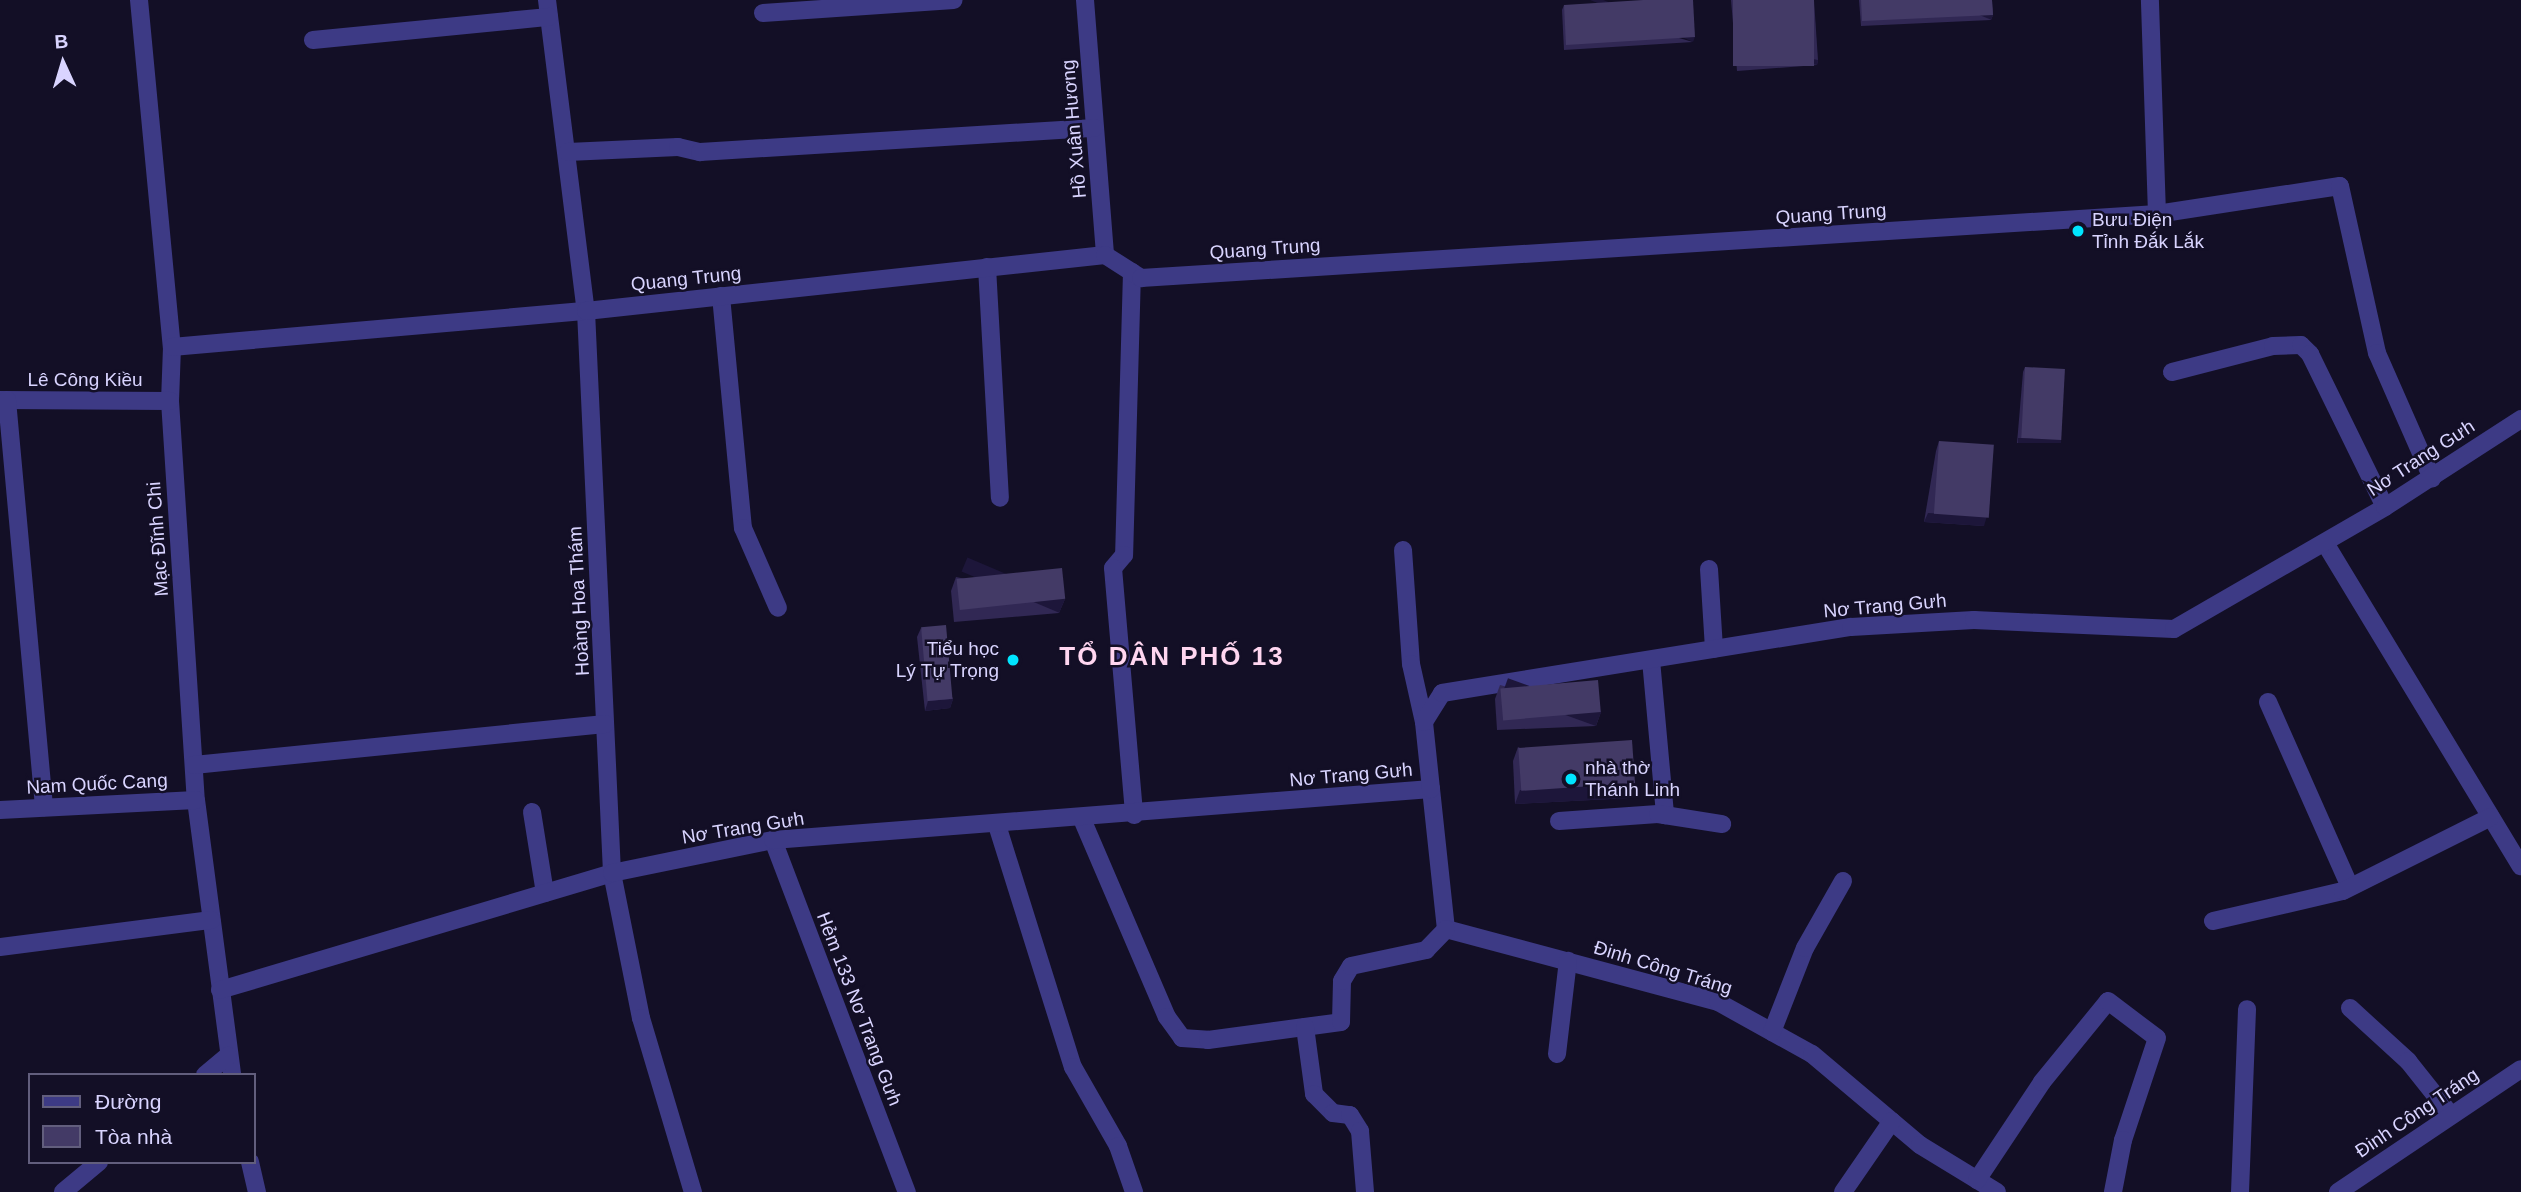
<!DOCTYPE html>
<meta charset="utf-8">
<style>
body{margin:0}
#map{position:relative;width:2521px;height:1192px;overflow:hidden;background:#130f26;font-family:Arial,sans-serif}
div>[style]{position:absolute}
.minor>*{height:18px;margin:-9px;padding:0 9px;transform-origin:9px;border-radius:9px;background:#3d3a85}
.wall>*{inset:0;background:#312854}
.shaded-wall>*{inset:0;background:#1d163a;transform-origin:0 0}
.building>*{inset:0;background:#433a66;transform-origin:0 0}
.dots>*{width:19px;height:19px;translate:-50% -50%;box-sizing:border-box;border:4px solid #130f26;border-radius:50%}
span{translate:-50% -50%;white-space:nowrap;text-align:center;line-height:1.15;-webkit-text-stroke:5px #130f26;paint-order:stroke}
.street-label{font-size:19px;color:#d9d4ff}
.poi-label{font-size:19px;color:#d9d4ff}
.left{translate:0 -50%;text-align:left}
.right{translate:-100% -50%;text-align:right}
.district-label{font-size:26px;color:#ffd6f0;font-weight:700;letter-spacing:2px}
.legend{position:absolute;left:28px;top:1073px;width:228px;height:91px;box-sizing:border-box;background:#130f26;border:2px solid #625e7d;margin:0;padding:9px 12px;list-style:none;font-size:21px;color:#d9d4ff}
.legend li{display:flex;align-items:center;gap:14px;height:35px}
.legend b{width:35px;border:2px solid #625e7d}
.north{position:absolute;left:28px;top:28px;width:70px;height:70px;-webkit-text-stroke:5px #130f26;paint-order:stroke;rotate:356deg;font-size:19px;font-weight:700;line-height:28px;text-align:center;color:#d9d4ff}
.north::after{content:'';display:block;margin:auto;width:24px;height:32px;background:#d9d4ff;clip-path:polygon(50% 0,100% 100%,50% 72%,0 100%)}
</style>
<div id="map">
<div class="minor">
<i style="left:139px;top:0;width:349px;rotate:84.6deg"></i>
<i style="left:172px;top:347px;width:54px;rotate:92.1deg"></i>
<i style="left:170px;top:401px;width:400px;rotate:86.3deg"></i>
<i style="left:196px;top:800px;width:277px;rotate:82.5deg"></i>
<i style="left:547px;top:0;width:313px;rotate:82.9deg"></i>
<i style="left:586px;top:311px;width:563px;rotate:87.35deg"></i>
<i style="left:612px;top:873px;width:148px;rotate:78.7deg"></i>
<i style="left:641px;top:1018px;width:182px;rotate:73.4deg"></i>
<i style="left:1085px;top:0;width:256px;rotate:85.5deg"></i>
<i style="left:763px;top:13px;width:191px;rotate:-3.9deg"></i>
<i style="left:313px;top:40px;width:237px;rotate:-5.6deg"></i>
<i style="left:568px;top:152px;width:110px;rotate:-2.6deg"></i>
<i style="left:678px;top:147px;width:23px;rotate:13deg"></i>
<i style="left:700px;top:152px;width:395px;rotate:-3.5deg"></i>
<i style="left:2157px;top:214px;width:185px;rotate:-8.7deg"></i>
<i style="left:2340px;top:186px;width:171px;rotate:77.5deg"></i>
<i style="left:2377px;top:353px;width:137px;rotate:66.3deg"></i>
<i style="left:987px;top:267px;width:231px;rotate:86.8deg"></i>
<i style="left:1132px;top:272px;width:283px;rotate:91.6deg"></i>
<i style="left:1124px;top:555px;width:17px;rotate:130deg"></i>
<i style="left:1113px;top:568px;width:248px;rotate:85.1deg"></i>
<i style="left:721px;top:296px;width:233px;rotate:84.6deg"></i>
<i style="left:743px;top:528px;width:87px;rotate:66.4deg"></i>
<i style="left:172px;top:347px;width:416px;rotate:-5deg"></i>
<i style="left:586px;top:311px;width:522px;rotate:-6.16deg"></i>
<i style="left:1105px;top:255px;width:43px;rotate:32.6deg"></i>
<i style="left:1141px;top:278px;width:1018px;rotate:-3.6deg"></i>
<i style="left:2157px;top:214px;width:214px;rotate:-91.9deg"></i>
<i style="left:2172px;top:372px;width:104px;rotate:-14.4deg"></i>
<i style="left:2273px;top:346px;width:28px;rotate:-2deg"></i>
<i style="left:2301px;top:345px;width:13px;rotate:45deg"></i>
<i style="left:2310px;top:354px;width:170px;rotate:63.9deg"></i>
<i style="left:0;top:400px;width:170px;rotate:0.3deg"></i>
<i style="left:7px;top:400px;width:409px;rotate:84.8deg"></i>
<i style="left:2325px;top:543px;width:378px;rotate:58.8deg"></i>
<i style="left:1403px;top:550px;width:114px;rotate:86deg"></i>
<i style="left:1411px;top:664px;width:59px;rotate:77.4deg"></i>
<i style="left:1709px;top:569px;width:80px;rotate:86.4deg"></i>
<i style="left:1651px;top:660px;width:156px;rotate:84.8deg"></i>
<i style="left:2268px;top:702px;width:202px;rotate:66.1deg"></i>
<i style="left:194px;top:765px;width:413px;rotate:-5.7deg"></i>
<i style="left:1431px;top:789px;width:141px;rotate:83.9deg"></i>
<i style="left:1446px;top:929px;width:282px;rotate:15deg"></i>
<i style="left:1718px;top:1002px;width:107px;rotate:29deg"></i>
<i style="left:1812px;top:1054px;width:141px;rotate:40.1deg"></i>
<i style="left:1920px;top:1145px;width:90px;rotate:31.4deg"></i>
<i style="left:0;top:810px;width:196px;rotate:-2.9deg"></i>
<i style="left:532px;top:812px;width:82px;rotate:80.9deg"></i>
<i style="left:1082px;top:819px;width:215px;rotate:66.8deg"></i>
<i style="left:1167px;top:1017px;width:26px;rotate:54deg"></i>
<i style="left:1182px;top:1038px;width:26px;rotate:4deg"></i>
<i style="left:1208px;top:1040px;width:134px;rotate:-7.7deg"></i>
<i style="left:1341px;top:1022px;width:41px;rotate:-88.6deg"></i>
<i style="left:1342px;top:981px;width:17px;rotate:-59deg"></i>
<i style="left:1351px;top:966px;width:77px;rotate:-12deg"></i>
<i style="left:1426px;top:950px;width:29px;rotate:-46deg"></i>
<i style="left:1559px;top:821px;width:99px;rotate:-4deg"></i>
<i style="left:1658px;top:814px;width:65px;rotate:8.9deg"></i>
<i style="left:997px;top:825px;width:254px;rotate:72.6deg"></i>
<i style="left:1073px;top:1067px;width:91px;rotate:60.3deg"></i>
<i style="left:1118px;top:1146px;width:49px;rotate:70.8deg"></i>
<i style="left:773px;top:840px;width:377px;rotate:69.2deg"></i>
<i style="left:2213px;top:921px;width:133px;rotate:-13deg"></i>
<i style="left:2343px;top:891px;width:165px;rotate:-26.6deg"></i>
<i style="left:0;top:947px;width:213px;rotate:-7.3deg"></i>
<i style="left:220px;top:990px;width:409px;rotate:-16.6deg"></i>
<i style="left:612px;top:873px;width:164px;rotate:-11.6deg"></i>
<i style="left:773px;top:840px;width:660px;rotate:-4.43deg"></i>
<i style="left:1431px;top:789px;width:67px;rotate:-96deg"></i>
<i style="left:1424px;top:722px;width:34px;rotate:-58deg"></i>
<i style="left:1442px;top:693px;width:414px;rotate:-9.2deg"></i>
<i style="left:1851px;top:627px;width:123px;rotate:-3.3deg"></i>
<i style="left:1974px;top:620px;width:200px;rotate:2.6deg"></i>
<i style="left:2174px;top:629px;width:244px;rotate:-30deg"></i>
<i style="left:2385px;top:507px;width:162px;rotate:-32.9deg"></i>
<i style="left:2350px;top:1008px;width:79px;rotate:42.4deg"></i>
<i style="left:2408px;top:1061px;width:69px;rotate:51.5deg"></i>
<i style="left:1305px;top:1027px;width:68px;rotate:82.3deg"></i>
<i style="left:1314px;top:1094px;width:27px;rotate:45deg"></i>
<i style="left:1333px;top:1113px;width:17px;rotate:7deg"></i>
<i style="left:1350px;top:1115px;width:19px;rotate:58deg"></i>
<i style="left:1360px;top:1131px;width:61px;rotate:85.3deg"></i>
<i style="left:1772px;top:1032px;width:90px;rotate:-68.6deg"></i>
<i style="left:1805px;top:948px;width:77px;rotate:-60.4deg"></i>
<i style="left:1557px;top:1054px;width:94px;rotate:-83.3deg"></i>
<i style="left:205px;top:1075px;width:30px;rotate:-40deg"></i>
<i style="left:250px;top:1162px;width:31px;rotate:77deg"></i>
<i style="left:1977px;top:1180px;width:118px;rotate:-56.4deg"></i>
<i style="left:2042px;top:1082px;width:104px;rotate:-50.8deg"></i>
<i style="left:2108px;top:1001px;width:61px;rotate:37.1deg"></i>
<i style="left:2157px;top:1038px;width:108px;rotate:108.4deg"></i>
<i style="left:2123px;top:1140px;width:53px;rotate:100.9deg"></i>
<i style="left:63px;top:1192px;width:47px;rotate:-39.8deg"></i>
<i style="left:1843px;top:1192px;width:86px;rotate:-55.4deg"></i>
<i style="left:2240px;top:1192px;width:183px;rotate:-87.8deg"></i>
<i style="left:2338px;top:1192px;width:220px;rotate:-33.9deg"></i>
</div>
<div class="wall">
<i style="clip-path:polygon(1731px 0,1814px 0,1818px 60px,1817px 65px,1737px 71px)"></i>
<i style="clip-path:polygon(1859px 0,1992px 0,1993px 15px,1991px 20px,1861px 26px)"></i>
<i style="clip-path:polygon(1564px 5px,1693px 42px,1564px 50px,1562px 10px)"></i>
<i style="clip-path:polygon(2025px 367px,2061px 438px,2060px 443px,2017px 443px,2023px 372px)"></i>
<i style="clip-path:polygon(1939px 441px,1984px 526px,1924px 522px,1936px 451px)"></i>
<i style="clip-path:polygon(956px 577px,1065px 599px,1059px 613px,954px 622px,951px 591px)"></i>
<i style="clip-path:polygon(921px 628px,953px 699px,950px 708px,925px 711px,917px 637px)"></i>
<i style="clip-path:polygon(1500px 685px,1601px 712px,1596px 726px,1497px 730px,1495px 699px)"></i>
<i style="clip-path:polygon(1518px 747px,1630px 798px,1515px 804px,1513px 761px)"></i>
</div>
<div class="shaded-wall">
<i style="left:1993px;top:15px;width:5px;height:131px;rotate:112deg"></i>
<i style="left:1695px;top:37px;width:5px;height:129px;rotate:112deg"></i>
<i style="left:1818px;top:60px;width:5px;height:80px;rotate:101deg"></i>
<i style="left:2018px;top:438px;width:43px;height:5px"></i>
<i style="clip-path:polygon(1928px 513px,1987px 516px,1984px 526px,1924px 522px)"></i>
<i style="left:1065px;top:599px;width:15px;height:106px;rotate:113deg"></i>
<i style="clip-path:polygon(953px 699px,950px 708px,925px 711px,928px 701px)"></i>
<i style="left:1601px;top:712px;width:15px;height:99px;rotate:110deg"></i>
<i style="clip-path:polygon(1635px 783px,1630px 798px,1515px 804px,1520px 790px)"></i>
</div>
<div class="building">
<i style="clip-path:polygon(1643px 0,1693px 0,1695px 37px,1566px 45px,1564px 5px)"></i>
<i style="left:1733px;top:0;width:81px;height:66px"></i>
<i style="clip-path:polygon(1861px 0,1992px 0,1993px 15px,1862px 21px)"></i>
<i style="left:2025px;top:367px;width:40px;height:71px;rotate:3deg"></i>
<i style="left:1939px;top:441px;width:55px;height:73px;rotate:4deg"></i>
<i style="left:1062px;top:568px;width:31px;height:106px;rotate:84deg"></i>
<i style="left:946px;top:625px;width:74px;height:25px;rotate:85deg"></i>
<i style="left:1598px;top:680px;width:32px;height:98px;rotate:85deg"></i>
<i style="left:1632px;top:740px;width:43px;height:114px;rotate:86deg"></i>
</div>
<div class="dots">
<i style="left:2078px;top:231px;background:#00e5ff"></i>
<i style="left:1013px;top:660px;background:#00e5ff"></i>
<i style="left:1571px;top:779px;background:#00e5ff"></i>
</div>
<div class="street-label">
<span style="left:1074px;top:129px;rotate:-95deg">Hồ Xuân Hương</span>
<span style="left:1831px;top:214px;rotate:-4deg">Quang Trung</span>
<span style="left:1265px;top:249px;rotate:-4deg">Quang Trung</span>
<span style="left:686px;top:279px;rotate:-6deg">Quang Trung</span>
<span style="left:85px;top:380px">Lê Công Kiều</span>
<span style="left:2421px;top:458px;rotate:-33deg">Nơ Trang Gưh</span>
<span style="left:158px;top:539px;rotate:-94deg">Mạc Đĩnh Chi</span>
<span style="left:579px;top:601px;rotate:-93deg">Hoàng Hoa Thám</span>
<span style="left:1885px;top:606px;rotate:-5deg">Nơ Trang Gưh</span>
<span style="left:1351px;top:775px;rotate:-5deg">Nơ Trang Gưh</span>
<span style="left:97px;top:784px;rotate:-3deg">Nam Quốc Cang</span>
<span style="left:743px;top:828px;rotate:-9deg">Nơ Trang Gưh</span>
<span style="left:1663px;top:968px;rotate:17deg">Đinh Công Tráng</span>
<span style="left:859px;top:1009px;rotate:69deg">Hẻm 133 Nơ Trang Gưh</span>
<span style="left:2417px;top:1113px;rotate:-34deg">Đinh Công Tráng</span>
</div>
<div class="poi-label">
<span class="left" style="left:2092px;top:231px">Bưu Điện<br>Tỉnh Đắk Lắk</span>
<span class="right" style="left:999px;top:660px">Tiểu học<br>Lý Tự Trọng</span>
<span class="left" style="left:1585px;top:779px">nhà thờ<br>Thánh Linh</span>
</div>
<div class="district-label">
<span style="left:1172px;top:657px">TỔ DÂN PHỐ 13</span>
</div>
<ul class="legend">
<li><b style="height:9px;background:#3d3a85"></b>Đường</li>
<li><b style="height:19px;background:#433a66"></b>Tòa nhà</li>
</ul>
<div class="north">B</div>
</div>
